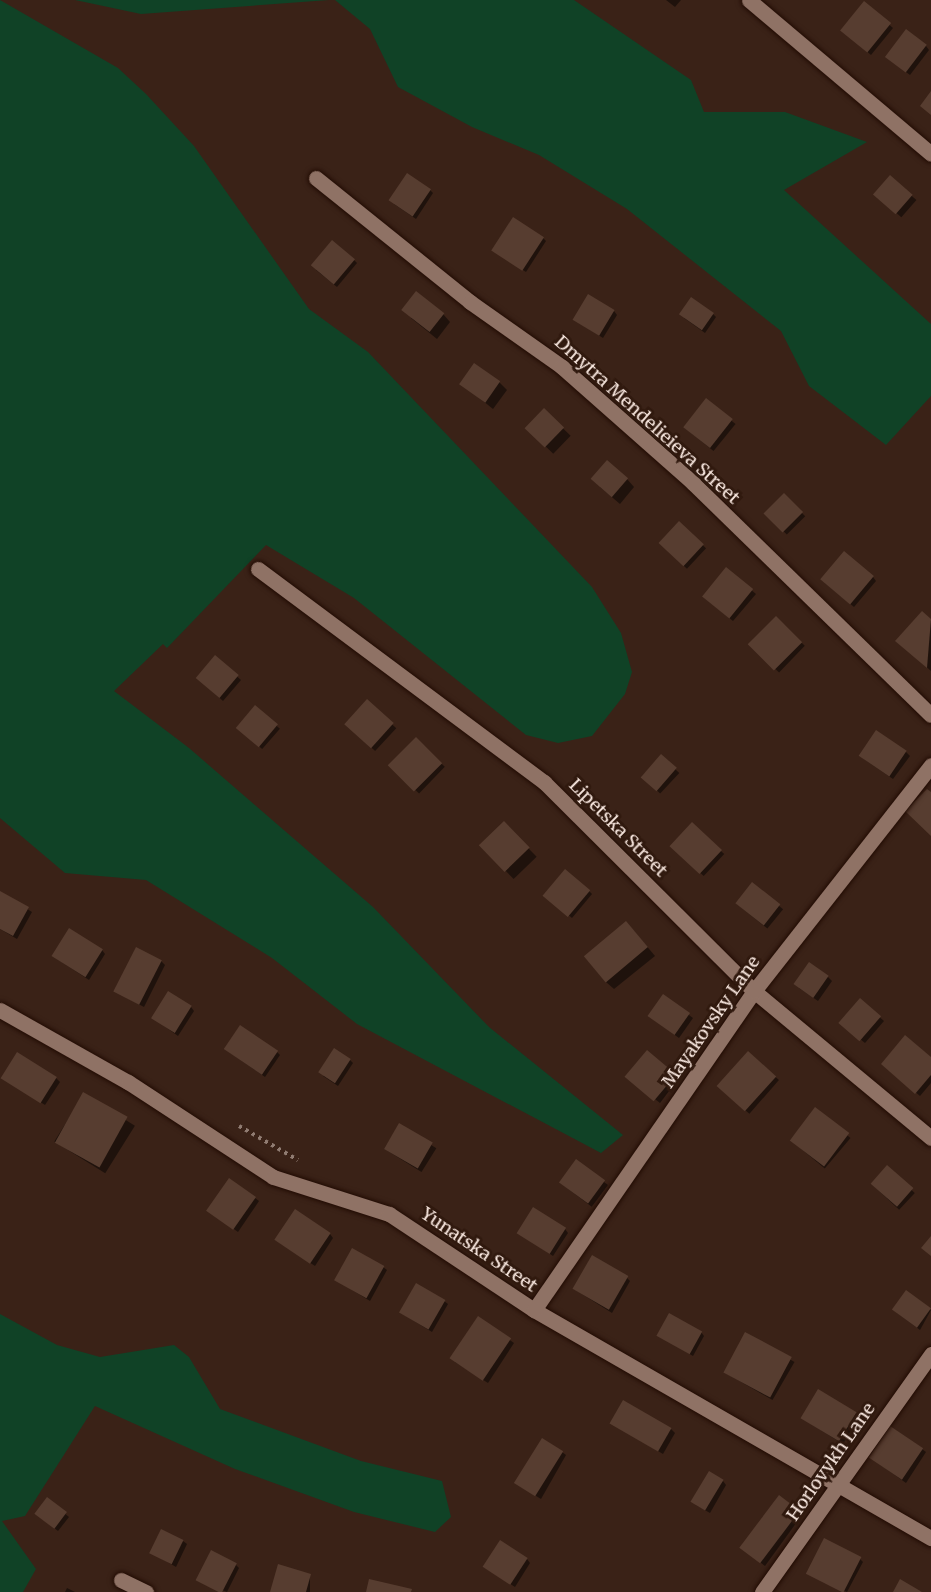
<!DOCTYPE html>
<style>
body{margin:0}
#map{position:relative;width:931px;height:1592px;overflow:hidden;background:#3a2217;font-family:Merriweather,serif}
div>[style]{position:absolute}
.green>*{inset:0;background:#104226}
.shadow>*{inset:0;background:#0007;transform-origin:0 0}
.building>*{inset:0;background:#573d30;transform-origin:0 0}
.path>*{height:4px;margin-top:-2px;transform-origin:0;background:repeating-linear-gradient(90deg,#907c72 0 3px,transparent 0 7.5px)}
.roads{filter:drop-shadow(0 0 2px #210b03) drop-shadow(0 0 2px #210b03)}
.minor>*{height:15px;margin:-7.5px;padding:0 7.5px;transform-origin:7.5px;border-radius:7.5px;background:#8f7265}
span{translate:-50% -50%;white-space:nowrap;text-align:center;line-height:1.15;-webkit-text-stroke:6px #30190e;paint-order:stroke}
.street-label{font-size:18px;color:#f9e8e0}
</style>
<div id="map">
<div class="green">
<i style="clip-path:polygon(0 0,118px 68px,146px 94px,194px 146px,309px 309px,368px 352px,592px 587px,621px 633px,632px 672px,625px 694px,592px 736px,558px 743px,526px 735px,354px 598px,266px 545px,167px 648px,163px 644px,114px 691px,189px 748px,373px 907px,489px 1027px,623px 1135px,601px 1153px,357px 1024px,272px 958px,146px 880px,65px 873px,0 818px)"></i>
<i style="clip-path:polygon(75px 0,329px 0,141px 14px)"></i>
<i style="clip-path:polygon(335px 0,574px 0,691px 80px,704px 112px,785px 112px,867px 142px,784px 190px,931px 324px,931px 396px,886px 445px,809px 386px,781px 331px,627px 209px,539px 155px,472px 127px,398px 87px,370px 29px)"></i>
<i style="clip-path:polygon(0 1314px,57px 1345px,100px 1357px,174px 1345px,189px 1357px,220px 1409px,361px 1461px,442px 1481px,451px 1517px,435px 1532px,354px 1512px,235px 1469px,95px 1406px,25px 1516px,2px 1521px,36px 1569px,23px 1592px,0 1592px)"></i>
</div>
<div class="shadow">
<i style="clip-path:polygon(666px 0,681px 0,675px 7px)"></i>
<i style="clip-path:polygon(864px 3px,893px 28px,871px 55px,846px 34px)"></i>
<i style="clip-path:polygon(926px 46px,929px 50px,910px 75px,890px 60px)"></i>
<i style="left:890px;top:177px;width:35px;height:23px;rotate:41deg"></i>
<i style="clip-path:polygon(430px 190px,433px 193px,416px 219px,394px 204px)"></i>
<i style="clip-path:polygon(543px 238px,546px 241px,526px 272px,498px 254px)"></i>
<i style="clip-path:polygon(354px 260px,357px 263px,337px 287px,316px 270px)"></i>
<i style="clip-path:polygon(614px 311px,617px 315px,603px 338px,578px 322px)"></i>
<i style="clip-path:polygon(443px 314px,450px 322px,437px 339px,411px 318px)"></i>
<i style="clip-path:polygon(713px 314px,716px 317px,705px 333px,684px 318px)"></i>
<i style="clip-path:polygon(499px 382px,507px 390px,493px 409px,462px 384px)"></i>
<i style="left:706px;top:400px;width:38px;height:35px;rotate:39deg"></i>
<i style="left:544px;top:410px;width:37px;height:25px;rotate:44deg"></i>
<i style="clip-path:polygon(627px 479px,634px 487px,620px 504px,600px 487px)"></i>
<i style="left:784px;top:495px;width:30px;height:26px;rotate:45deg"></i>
<i style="left:679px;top:523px;width:37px;height:28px;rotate:43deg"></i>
<i style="clip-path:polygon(726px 569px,756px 594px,733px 621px,707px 600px)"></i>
<i style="clip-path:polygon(873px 577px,876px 581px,854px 607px,825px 583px)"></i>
<i style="clip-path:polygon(922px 613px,931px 621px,931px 671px,898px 641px)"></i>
<i style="left:776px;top:618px;width:40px;height:37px;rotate:44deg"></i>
<i style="clip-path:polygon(215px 657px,241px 680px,223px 701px,201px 681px)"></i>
<i style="left:367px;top:701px;width:40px;height:31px;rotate:43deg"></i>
<i style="left:255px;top:707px;width:33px;height:27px;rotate:41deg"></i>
<i style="left:416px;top:739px;width:40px;height:37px;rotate:44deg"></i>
<i style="clip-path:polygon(906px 752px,910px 756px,893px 779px,864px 759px)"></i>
<i style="left:661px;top:756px;width:25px;height:28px;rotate:43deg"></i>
<i style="left:504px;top:823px;width:47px;height:32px;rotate:46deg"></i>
<i style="left:692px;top:824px;width:44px;height:30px;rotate:43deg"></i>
<i style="left:752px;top:884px;width:40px;height:25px;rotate:39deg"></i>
<i style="clip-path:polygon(589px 891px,592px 894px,572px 918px,549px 899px)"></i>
<i style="clip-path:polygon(0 892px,32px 912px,17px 939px,0 929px)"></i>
<i style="clip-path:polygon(634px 931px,655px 956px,614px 989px,606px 982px)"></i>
<i style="clip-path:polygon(102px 950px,105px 954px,89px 980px,57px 959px)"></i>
<i style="clip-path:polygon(161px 961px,165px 965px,144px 1007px,116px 992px)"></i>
<i style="clip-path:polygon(828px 977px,832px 981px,818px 1001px,799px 988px)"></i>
<i style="clip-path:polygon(663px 996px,693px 1018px,679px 1038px,653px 1019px)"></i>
<i style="clip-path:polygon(860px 1000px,884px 1021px,865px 1043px,844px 1026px)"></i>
<i style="clip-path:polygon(191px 1007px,194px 1011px,178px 1036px,153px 1018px)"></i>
<i style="clip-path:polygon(229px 1052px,277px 1052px,280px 1055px,265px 1077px)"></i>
<i style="clip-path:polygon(647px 1052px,679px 1078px,660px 1103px,631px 1080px)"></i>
<i style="left:748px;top:1053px;width:41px;height:45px;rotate:41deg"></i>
<i style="clip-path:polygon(931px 1059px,931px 1083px,920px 1096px,886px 1067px)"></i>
<i style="clip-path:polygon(350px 1060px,353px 1063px,338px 1086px,323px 1076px)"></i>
<i style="clip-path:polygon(56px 1078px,60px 1082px,45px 1105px,7px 1081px)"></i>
<i style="left:84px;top:1094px;width:60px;height:56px;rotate:32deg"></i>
<i style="left:816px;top:1109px;width:45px;height:40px;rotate:40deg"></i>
<i style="left:399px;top:1125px;width:44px;height:28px;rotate:32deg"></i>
<i style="left:576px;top:1161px;width:40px;height:27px;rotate:37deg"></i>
<i style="left:887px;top:1167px;width:38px;height:23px;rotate:43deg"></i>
<i style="clip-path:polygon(255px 1198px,259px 1201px,238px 1232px,209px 1211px)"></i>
<i style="clip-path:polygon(565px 1229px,568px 1233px,553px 1256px,519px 1233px)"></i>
<i style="clip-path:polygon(330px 1234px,333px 1238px,315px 1266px,280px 1243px)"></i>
<i style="clip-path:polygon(383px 1267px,387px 1270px,370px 1301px,336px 1280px)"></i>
<i style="clip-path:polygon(627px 1278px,630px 1281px,612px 1313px,574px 1289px)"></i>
<i style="clip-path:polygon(907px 1292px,931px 1310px,920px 1330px,897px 1313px)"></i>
<i style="clip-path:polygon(444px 1301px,448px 1304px,432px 1332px,401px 1313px)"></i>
<i style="clip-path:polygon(478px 1318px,514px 1343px,488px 1383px,455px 1362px)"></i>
<i style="clip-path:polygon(701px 1332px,704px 1336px,693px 1356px,659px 1336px)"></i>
<i style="left:746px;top:1334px;width:56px;height:44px;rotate:30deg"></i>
<i style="clip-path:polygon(856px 1413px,859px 1417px,843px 1444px,803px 1419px)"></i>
<i style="clip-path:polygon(611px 1423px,671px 1429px,675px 1433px,663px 1454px)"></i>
<i style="clip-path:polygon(922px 1449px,926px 1452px,906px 1483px,871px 1458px)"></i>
<i style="clip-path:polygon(562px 1452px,566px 1455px,541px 1499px,517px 1484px)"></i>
<i style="clip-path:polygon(723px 1481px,726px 1485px,710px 1513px,696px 1505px)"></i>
<i style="clip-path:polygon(47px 1499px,69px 1517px,58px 1531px,40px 1517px)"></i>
<i style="clip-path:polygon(799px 1512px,802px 1515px,765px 1566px,746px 1551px)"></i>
<i style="clip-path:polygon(183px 1541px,187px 1544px,176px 1567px,152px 1553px)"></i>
<i style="clip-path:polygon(527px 1559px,530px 1563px,515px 1587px,489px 1570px)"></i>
<i style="clip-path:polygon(860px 1559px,863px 1562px,847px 1592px,807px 1573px)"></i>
<i style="clip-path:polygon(236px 1565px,239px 1568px,227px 1592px,198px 1580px)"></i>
<i style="clip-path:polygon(310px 1576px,310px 1592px,271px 1592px)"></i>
<i style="clip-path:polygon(67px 1588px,75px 1592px,65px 1592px)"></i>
</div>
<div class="building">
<i style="left:864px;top:1px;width:35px;height:38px;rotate:39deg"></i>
<i style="left:906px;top:29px;width:26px;height:35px;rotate:37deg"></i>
<i style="clip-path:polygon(931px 91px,931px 115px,920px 106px)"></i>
<i style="left:407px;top:173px;width:29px;height:33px;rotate:34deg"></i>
<i style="left:890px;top:175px;width:30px;height:26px;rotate:41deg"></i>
<i style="left:513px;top:217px;width:37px;height:40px;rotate:33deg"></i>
<i style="left:332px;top:240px;width:30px;height:33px;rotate:40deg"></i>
<i style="left:416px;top:291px;width:36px;height:24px;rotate:38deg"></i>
<i style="left:588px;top:294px;width:31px;height:30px;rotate:31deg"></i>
<i style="left:691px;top:297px;width:28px;height:21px;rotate:35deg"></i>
<i style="left:474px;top:363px;width:32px;height:26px;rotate:35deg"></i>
<i style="left:706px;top:398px;width:34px;height:37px;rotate:38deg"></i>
<i style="left:544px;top:408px;width:28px;height:28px;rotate:44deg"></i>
<i style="left:607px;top:460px;width:28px;height:25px;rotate:41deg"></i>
<i style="left:784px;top:493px;width:27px;height:29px;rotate:45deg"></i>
<i style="left:679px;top:521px;width:34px;height:30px;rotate:43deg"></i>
<i style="left:844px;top:551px;width:39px;height:37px;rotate:40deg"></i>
<i style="left:726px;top:567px;width:35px;height:38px;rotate:39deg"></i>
<i style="clip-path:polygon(922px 611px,931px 619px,927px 668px,895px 641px)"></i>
<i style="left:776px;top:616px;width:37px;height:40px;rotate:45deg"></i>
<i style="left:215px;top:655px;width:31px;height:30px;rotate:40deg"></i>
<i style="left:367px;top:699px;width:36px;height:34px;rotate:42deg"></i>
<i style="left:255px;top:705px;width:30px;height:30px;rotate:40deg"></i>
<i style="left:876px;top:730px;width:37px;height:31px;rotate:34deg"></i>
<i style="left:416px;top:737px;width:37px;height:40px;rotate:45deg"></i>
<i style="left:661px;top:754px;width:21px;height:31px;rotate:41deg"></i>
<i style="clip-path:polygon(927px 789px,931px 792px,931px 836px,905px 811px)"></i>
<i style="left:504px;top:821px;width:37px;height:35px;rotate:46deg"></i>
<i style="left:692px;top:822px;width:41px;height:33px;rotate:43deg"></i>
<i style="left:565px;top:869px;width:33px;height:35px;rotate:40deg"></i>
<i style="left:752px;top:882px;width:36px;height:27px;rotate:38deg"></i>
<i style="clip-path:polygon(0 891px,29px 907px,13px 936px,0 929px)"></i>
<i style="left:626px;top:921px;width:34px;height:55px;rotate:50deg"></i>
<i style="left:69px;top:928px;width:40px;height:33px;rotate:32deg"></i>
<i style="left:136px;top:947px;width:29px;height:50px;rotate:27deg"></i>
<i style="left:809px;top:962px;width:24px;height:27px;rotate:35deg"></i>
<i style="left:168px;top:991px;width:28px;height:32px;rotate:32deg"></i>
<i style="left:663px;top:994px;width:33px;height:27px;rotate:35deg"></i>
<i style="left:860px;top:998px;width:28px;height:33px;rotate:41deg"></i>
<i style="left:240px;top:1025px;width:46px;height:29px;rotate:34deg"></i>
<i style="clip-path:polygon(905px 1035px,931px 1057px,931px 1075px,915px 1094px,881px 1064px)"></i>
<i style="left:334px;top:1048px;width:20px;height:29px;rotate:33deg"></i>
<i style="left:647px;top:1050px;width:38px;height:35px;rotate:40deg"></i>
<i style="left:748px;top:1051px;width:38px;height:47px;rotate:42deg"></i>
<i style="left:17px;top:1052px;width:47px;height:31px;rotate:32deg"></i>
<i style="left:83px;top:1092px;width:51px;height:58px;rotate:29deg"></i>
<i style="left:815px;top:1107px;width:43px;height:42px;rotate:37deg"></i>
<i style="left:399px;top:1123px;width:39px;height:30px;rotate:30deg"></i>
<i style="left:576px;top:1159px;width:36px;height:29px;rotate:36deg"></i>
<i style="left:887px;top:1165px;width:35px;height:25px;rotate:41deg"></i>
<i style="left:229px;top:1178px;width:33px;height:40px;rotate:35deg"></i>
<i style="left:533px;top:1207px;width:39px;height:31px;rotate:32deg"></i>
<i style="left:295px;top:1209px;width:43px;height:37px;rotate:34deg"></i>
<i style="clip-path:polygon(931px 1236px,931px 1256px,921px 1248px)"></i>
<i style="left:352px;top:1248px;width:37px;height:37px;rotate:29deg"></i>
<i style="left:592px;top:1255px;width:42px;height:39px;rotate:30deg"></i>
<i style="left:416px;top:1283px;width:34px;height:34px;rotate:30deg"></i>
<i style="left:906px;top:1290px;width:31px;height:24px;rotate:36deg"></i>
<i style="left:669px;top:1313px;width:38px;height:26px;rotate:29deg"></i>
<i style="left:478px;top:1316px;width:40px;height:51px;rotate:34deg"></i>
<i style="left:745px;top:1332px;width:53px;height:46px;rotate:28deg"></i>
<i style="left:818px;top:1389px;width:45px;height:34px;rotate:31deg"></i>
<i style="left:623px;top:1400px;width:56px;height:27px;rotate:30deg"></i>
<i style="left:890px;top:1426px;width:40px;height:38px;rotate:34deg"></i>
<i style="left:542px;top:1438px;width:25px;height:53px;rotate:32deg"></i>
<i style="left:709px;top:1471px;width:17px;height:36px;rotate:31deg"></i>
<i style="left:779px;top:1495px;width:26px;height:66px;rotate:37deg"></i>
<i style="left:47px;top:1497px;width:25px;height:21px;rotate:37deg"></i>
<i style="left:161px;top:1529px;width:25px;height:27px;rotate:26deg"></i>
<i style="left:824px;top:1538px;width:42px;height:40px;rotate:27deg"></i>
<i style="left:500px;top:1540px;width:33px;height:32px;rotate:33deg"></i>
<i style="left:211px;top:1550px;width:29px;height:34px;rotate:27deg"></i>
<i style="clip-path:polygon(278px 1564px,311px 1574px,306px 1592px,270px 1592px)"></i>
<i style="clip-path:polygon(369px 1579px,412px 1589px,411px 1592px,366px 1592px)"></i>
<i style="clip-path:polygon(900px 1579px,922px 1592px,893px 1592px)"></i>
</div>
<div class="path">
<i style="left:239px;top:1126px;width:68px;rotate:30deg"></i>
</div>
<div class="roads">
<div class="minor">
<i style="left:749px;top:0;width:238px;rotate:40.2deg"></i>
<i style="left:316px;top:178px;width:198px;rotate:38.8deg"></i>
<i style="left:470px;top:302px;width:113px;rotate:35.2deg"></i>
<i style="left:562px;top:367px;width:175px;rotate:41.5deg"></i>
<i style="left:693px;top:483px;width:332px;rotate:44.3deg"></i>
<i style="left:258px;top:569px;width:357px;rotate:36.7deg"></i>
<i style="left:544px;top:782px;width:296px;rotate:44.9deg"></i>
<i style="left:754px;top:991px;width:230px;rotate:39.7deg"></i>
<i style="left:0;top:1010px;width:147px;rotate:29.4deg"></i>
<i style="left:128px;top:1082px;width:173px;rotate:33.2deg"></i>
<i style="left:273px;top:1177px;width:122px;rotate:17.7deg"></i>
<i style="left:389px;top:1214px;width:174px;rotate:33.5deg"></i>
<i style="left:534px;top:1310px;width:458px;rotate:29.9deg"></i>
<i style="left:534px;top:1310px;width:388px;rotate:-55.4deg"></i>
<i style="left:754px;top:991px;width:287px;rotate:-51.9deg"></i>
<i style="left:121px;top:1580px;width:28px;rotate:26deg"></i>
<i style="left:762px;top:1592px;width:292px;rotate:-54.6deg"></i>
</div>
</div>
<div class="street-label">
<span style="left:647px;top:420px;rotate:42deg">Dmytra Mendelieieva Street</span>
<span style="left:618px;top:828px;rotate:45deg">Lipetska Street</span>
<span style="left:711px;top:1022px;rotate:-55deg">Mayakovsky Lane</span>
<span style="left:479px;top:1250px;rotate:34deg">Yunatska Street</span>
<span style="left:831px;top:1462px;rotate:-55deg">Horlovykh Lane</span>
</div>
</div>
